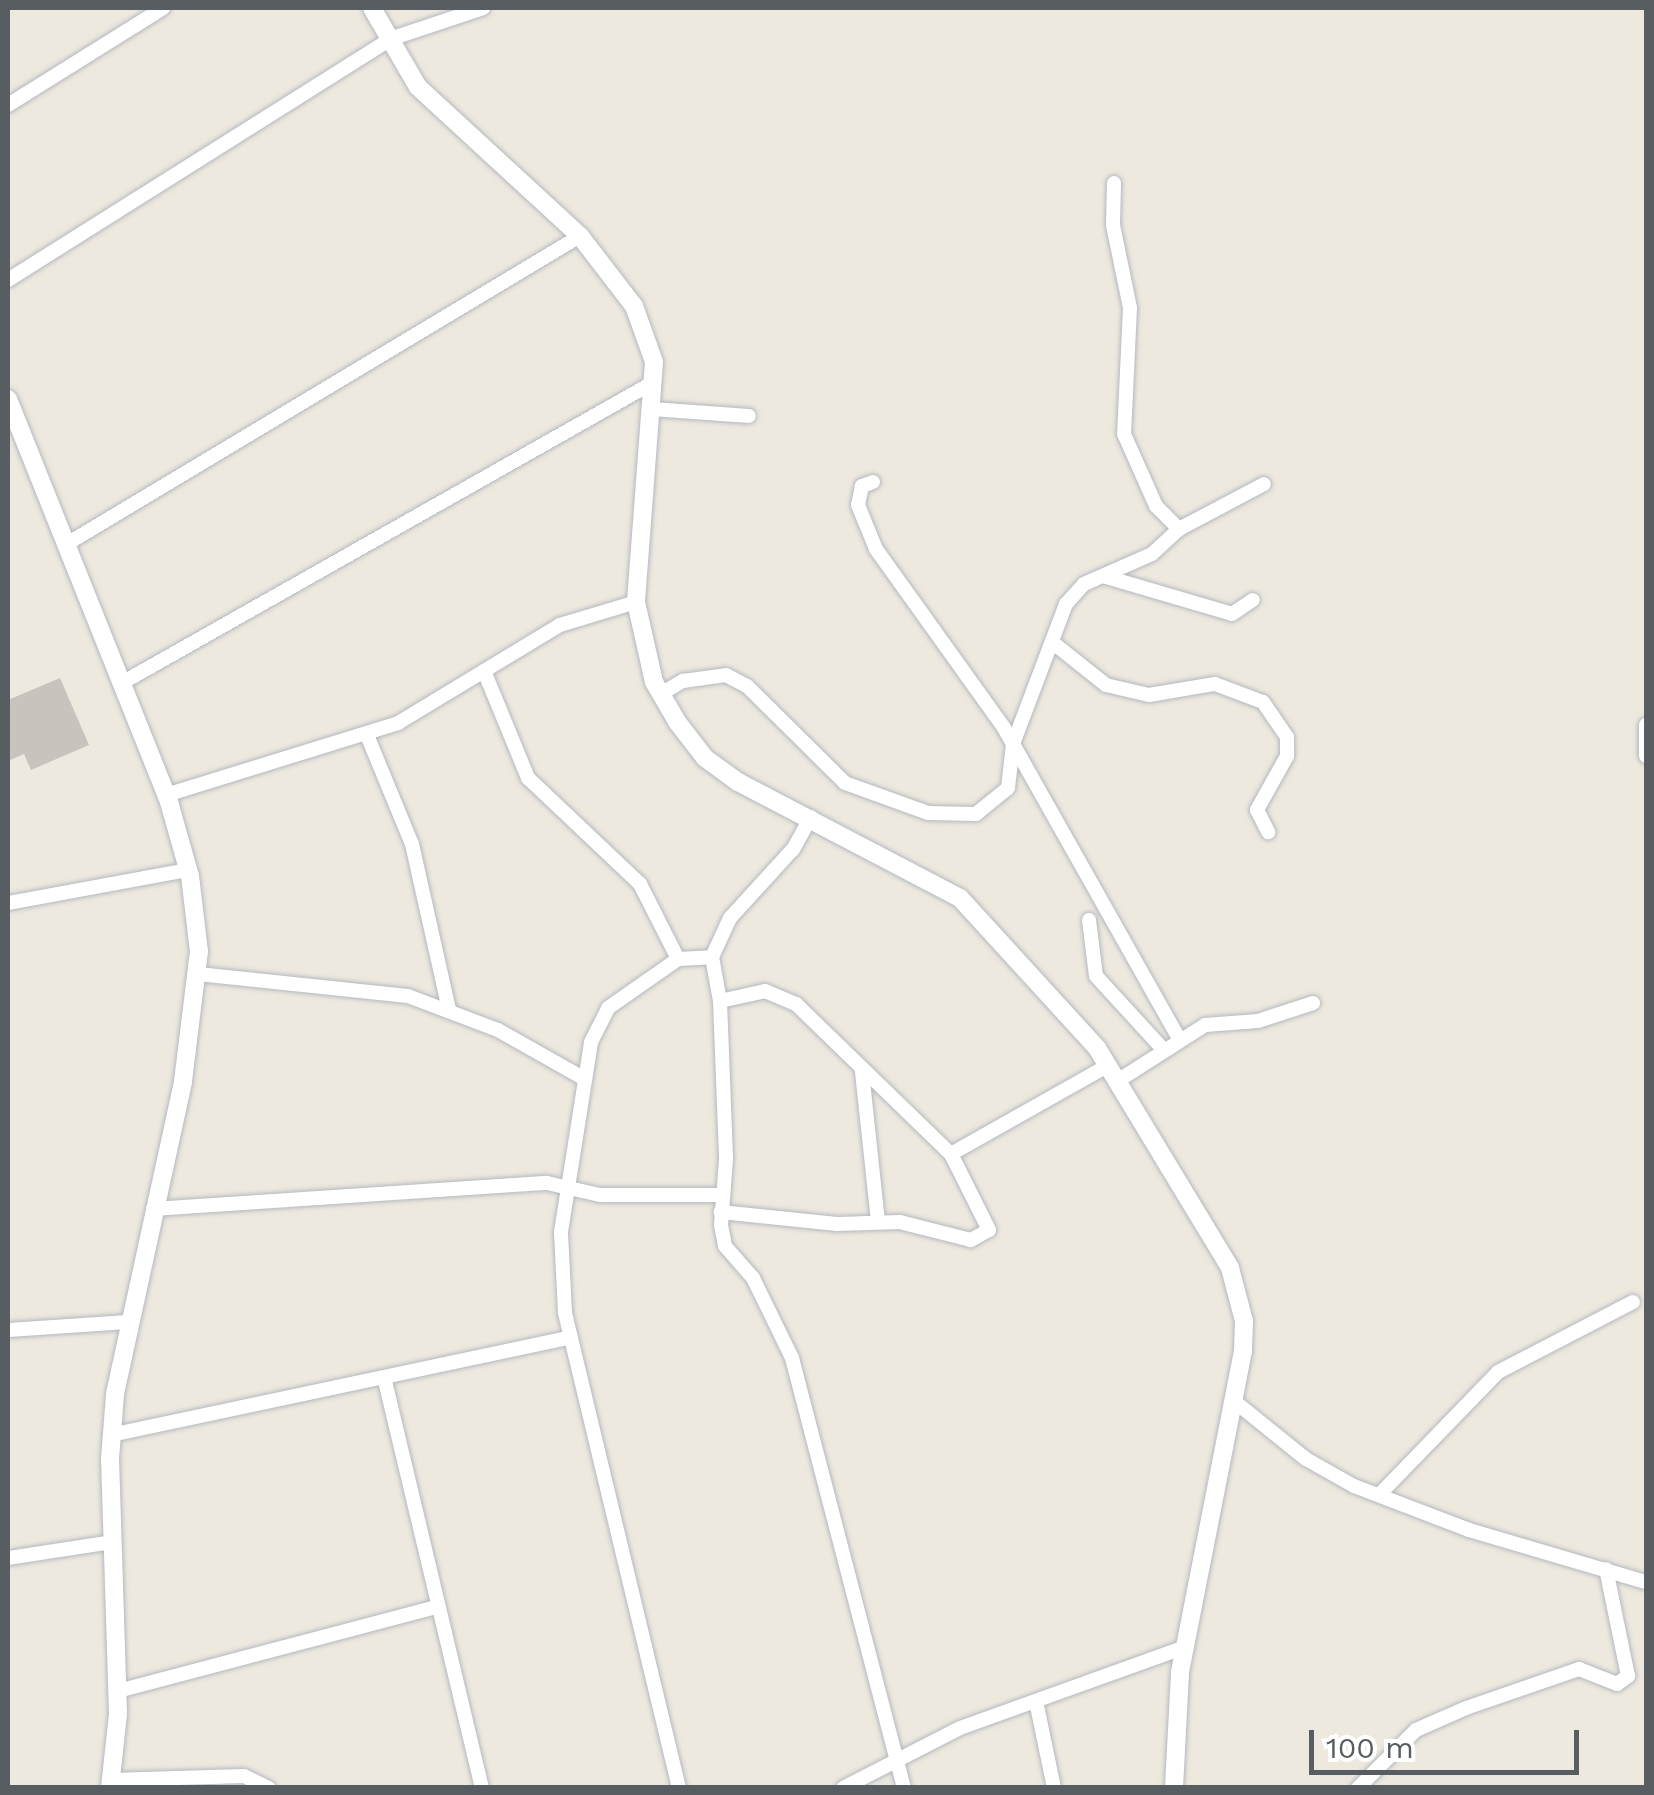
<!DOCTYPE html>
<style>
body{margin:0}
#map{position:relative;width:1654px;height:1795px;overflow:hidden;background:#ede9df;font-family:"Work Sans",sans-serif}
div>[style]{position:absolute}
.building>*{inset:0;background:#c8c3bc}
.roads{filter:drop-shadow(0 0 2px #b5b8be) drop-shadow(0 0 2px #b5b8be)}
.minor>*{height:14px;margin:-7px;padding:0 7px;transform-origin:7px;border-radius:7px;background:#fff}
.tertiary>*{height:18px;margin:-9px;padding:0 9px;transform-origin:9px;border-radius:9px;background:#fff}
span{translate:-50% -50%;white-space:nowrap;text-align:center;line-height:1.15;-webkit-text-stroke:9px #fff;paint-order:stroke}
.frame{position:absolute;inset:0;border:10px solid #585d62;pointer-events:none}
.scale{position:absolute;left:1309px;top:1730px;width:270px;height:45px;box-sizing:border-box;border:5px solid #585d62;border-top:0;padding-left:12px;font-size:30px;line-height:35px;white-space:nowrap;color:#585d62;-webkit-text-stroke:8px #fff;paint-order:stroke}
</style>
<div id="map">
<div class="building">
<i style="clip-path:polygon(60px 678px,89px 745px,31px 770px,24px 754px,8px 761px,8px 700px)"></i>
</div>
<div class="roads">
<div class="minor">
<i style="left:8px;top:105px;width:183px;rotate:-32deg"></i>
<i style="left:1114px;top:183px;width:42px;rotate:91.4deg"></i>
<i style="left:1113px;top:225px;width:85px;rotate:78.4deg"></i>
<i style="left:1130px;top:308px;width:126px;rotate:92.7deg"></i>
<i style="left:1124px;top:434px;width:79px;rotate:66deg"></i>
<i style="left:1156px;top:506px;width:33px;rotate:45deg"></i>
<i style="left:8px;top:280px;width:455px;rotate:-32.2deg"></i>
<i style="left:393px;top:38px;width:95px;rotate:-18.4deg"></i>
<i style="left:652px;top:409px;width:97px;rotate:4.1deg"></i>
<i style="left:873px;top:482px;width:12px;rotate:160deg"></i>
<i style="left:862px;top:486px;width:19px;rotate:102deg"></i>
<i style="left:858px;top:505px;width:48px;rotate:67.8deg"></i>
<i style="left:876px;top:549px;width:220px;rotate:54.4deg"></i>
<i style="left:1004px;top:728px;width:356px;rotate:60.6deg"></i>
<i style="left:65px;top:545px;width:601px;rotate:-30.96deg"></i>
<i style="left:1103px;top:576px;width:134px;rotate:16.4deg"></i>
<i style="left:1232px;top:614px;width:25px;rotate:-34deg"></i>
<i style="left:1052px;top:642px;width:69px;rotate:38.5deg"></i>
<i style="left:1106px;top:685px;width:44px;rotate:13.1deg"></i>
<i style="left:1149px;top:695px;width:67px;rotate:-9.5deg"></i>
<i style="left:1215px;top:684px;width:51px;rotate:20.6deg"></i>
<i style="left:1263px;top:702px;width:42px;rotate:55.6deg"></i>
<i style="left:1287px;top:737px;width:19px;rotate:90deg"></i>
<i style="left:1287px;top:756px;width:62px;rotate:119.1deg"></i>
<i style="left:1257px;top:810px;width:25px;rotate:63deg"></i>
<i style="left:484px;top:671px;width:116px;rotate:67.6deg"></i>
<i style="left:528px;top:778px;width:154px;rotate:43.4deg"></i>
<i style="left:640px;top:884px;width:84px;rotate:63.1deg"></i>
<i style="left:120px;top:684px;width:613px;rotate:-29.49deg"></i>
<i style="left:661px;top:694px;width:26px;rotate:-31deg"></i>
<i style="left:683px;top:681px;width:43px;rotate:-7.9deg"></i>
<i style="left:726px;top:675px;width:24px;rotate:28deg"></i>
<i style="left:747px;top:686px;width:138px;rotate:44.7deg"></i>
<i style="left:845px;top:783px;width:88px;rotate:19.9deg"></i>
<i style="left:928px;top:813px;width:48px;rotate:1.2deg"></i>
<i style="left:976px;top:814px;width:41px;rotate:-39.1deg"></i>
<i style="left:1008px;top:788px;width:44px;rotate:-83.5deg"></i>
<i style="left:1013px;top:744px;width:150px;rotate:-69.3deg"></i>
<i style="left:1066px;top:604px;width:27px;rotate:-48deg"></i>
<i style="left:1084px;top:584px;width:74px;rotate:-23.8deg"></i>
<i style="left:1152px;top:554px;width:37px;rotate:-43deg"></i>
<i style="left:1179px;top:529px;width:96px;rotate:-27.9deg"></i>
<i style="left:1646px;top:725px;width:31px;rotate:90deg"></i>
<i style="left:367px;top:735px;width:118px;rotate:67.6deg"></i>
<i style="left:412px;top:844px;width:170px;rotate:77.4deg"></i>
<i style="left:166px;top:795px;width:243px;rotate:-17.2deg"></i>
<i style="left:398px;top:723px;width:189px;rotate:-31.2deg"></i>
<i style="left:560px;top:625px;width:79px;rotate:-16.8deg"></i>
<i style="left:811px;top:817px;width:37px;rotate:119deg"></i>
<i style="left:793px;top:849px;width:93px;rotate:132.4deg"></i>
<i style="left:730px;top:918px;width:43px;rotate:114.8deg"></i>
<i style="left:712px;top:957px;width:45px;rotate:79.7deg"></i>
<i style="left:720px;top:1001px;width:158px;rotate:87.8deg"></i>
<i style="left:726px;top:1159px;width:66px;rotate:94.3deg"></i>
<i style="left:721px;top:1225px;width:21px;rotate:79deg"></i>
<i style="left:725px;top:1246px;width:43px;rotate:48.8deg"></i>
<i style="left:753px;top:1278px;width:89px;rotate:64deg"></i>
<i style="left:792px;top:1358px;width:444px;rotate:75.4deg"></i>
<i style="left:8px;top:903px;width:183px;rotate:-10.4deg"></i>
<i style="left:1089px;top:920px;width:56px;rotate:82.9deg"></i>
<i style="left:1096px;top:976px;width:99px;rotate:47.5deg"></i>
<i style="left:198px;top:974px;width:211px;rotate:6deg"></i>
<i style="left:408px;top:996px;width:96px;rotate:20.7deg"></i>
<i style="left:498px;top:1030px;width:100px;rotate:29.4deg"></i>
<i style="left:720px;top:1001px;width:46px;rotate:-12.5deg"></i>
<i style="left:765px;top:991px;width:34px;rotate:23deg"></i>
<i style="left:796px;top:1004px;width:216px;rotate:44.1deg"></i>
<i style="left:951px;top:1154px;width:85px;rotate:63.4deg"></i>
<i style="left:989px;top:1230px;width:21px;rotate:151deg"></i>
<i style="left:971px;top:1240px;width:73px;rotate:-165.8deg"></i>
<i style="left:900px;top:1222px;width:63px;rotate:178.2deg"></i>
<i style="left:837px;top:1224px;width:117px;rotate:-174.1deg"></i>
<i style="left:862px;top:1072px;width:151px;rotate:83.9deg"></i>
<i style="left:1119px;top:1080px;width:102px;rotate:-32.6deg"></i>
<i style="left:1205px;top:1025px;width:53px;rotate:-4.3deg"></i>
<i style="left:1258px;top:1021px;width:58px;rotate:-18.1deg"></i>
<i style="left:951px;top:1154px;width:181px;rotate:-29.4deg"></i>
<i style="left:153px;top:1209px;width:395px;rotate:-3.8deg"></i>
<i style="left:547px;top:1183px;width:54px;rotate:12.8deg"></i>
<i style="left:600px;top:1195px;width:122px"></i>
<i style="left:8px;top:1330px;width:120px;rotate:-3.8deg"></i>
<i style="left:385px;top:1381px;width:418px;rotate:76.6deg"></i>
<i style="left:1234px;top:1401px;width:92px;rotate:38.9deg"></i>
<i style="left:1306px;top:1459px;width:55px;rotate:29.4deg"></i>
<i style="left:1354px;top:1486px;width:123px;rotate:20.9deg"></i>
<i style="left:1469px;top:1530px;width:184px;rotate:16.4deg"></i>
<i style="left:111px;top:1435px;width:470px;rotate:-12deg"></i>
<i style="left:1379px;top:1495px;width:171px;rotate:-45.9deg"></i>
<i style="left:1498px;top:1372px;width:152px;rotate:-27.4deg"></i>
<i style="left:8px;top:1558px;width:106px;rotate:-8.7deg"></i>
<i style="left:118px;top:1691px;width:328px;rotate:-14.8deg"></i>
<i style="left:1036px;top:1701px;width:89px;rotate:78.3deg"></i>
<i style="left:111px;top:1780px;width:133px;rotate:-1.7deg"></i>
<i style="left:244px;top:1776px;width:28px;rotate:26deg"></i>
<i style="left:679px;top:1788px;width:489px;rotate:-103.5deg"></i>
<i style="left:565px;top:1312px;width:80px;rotate:-92.9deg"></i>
<i style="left:561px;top:1232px;width:192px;rotate:-81deg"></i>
<i style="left:591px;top:1042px;width:38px;rotate:-63deg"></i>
<i style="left:608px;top:1008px;width:85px;rotate:-35deg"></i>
<i style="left:678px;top:959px;width:34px;rotate:-3deg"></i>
<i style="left:843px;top:1788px;width:131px;rotate:-27.1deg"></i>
<i style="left:960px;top:1728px;width:239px;rotate:-19.8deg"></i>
<i style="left:1358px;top:1788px;width:82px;rotate:-45deg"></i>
<i style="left:1416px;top:1730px;width:55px;rotate:-23.7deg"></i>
<i style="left:1466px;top:1708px;width:120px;rotate:-19deg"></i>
<i style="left:1579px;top:1669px;width:41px;rotate:21.5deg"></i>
<i style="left:1617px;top:1684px;width:14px;rotate:-36deg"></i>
<i style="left:1628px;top:1676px;width:109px;rotate:-101.6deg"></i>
</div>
<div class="tertiary">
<i style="left:372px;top:8px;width:91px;rotate:59.8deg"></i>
<i style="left:418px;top:87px;width:220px;rotate:42.6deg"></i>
<i style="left:580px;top:236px;width:88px;rotate:52.4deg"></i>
<i style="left:634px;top:306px;width:59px;rotate:70.3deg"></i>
<i style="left:654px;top:362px;width:241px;rotate:94.3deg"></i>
<i style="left:636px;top:602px;width:82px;rotate:77.3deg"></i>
<i style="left:654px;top:682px;width:48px;rotate:59.7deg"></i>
<i style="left:678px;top:723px;width:44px;rotate:52.4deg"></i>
<i style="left:705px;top:758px;width:41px;rotate:36deg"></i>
<i style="left:738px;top:782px;width:250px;rotate:27.6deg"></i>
<i style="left:960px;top:898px;width:203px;rotate:47.6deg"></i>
<i style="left:1097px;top:1048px;width:257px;rotate:58.8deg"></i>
<i style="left:1230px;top:1268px;width:55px;rotate:75.2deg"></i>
<i style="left:1244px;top:1321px;width:30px;rotate:92deg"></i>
<i style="left:1243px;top:1351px;width:328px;rotate:101.1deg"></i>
<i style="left:1180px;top:1673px;width:115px;rotate:93deg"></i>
<i style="left:8px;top:399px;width:434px;rotate:68.2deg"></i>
<i style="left:169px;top:802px;width:77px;rotate:74.2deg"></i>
<i style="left:190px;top:876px;width:76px;rotate:83.2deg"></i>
<i style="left:199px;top:951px;width:132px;rotate:97deg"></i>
<i style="left:183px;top:1082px;width:320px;rotate:102.3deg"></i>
<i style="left:115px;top:1395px;width:63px;rotate:94.5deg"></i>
<i style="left:110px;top:1458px;width:256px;rotate:88.2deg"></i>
<i style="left:118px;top:1714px;width:74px;rotate:96.2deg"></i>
</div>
</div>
<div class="frame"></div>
<div class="scale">100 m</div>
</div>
